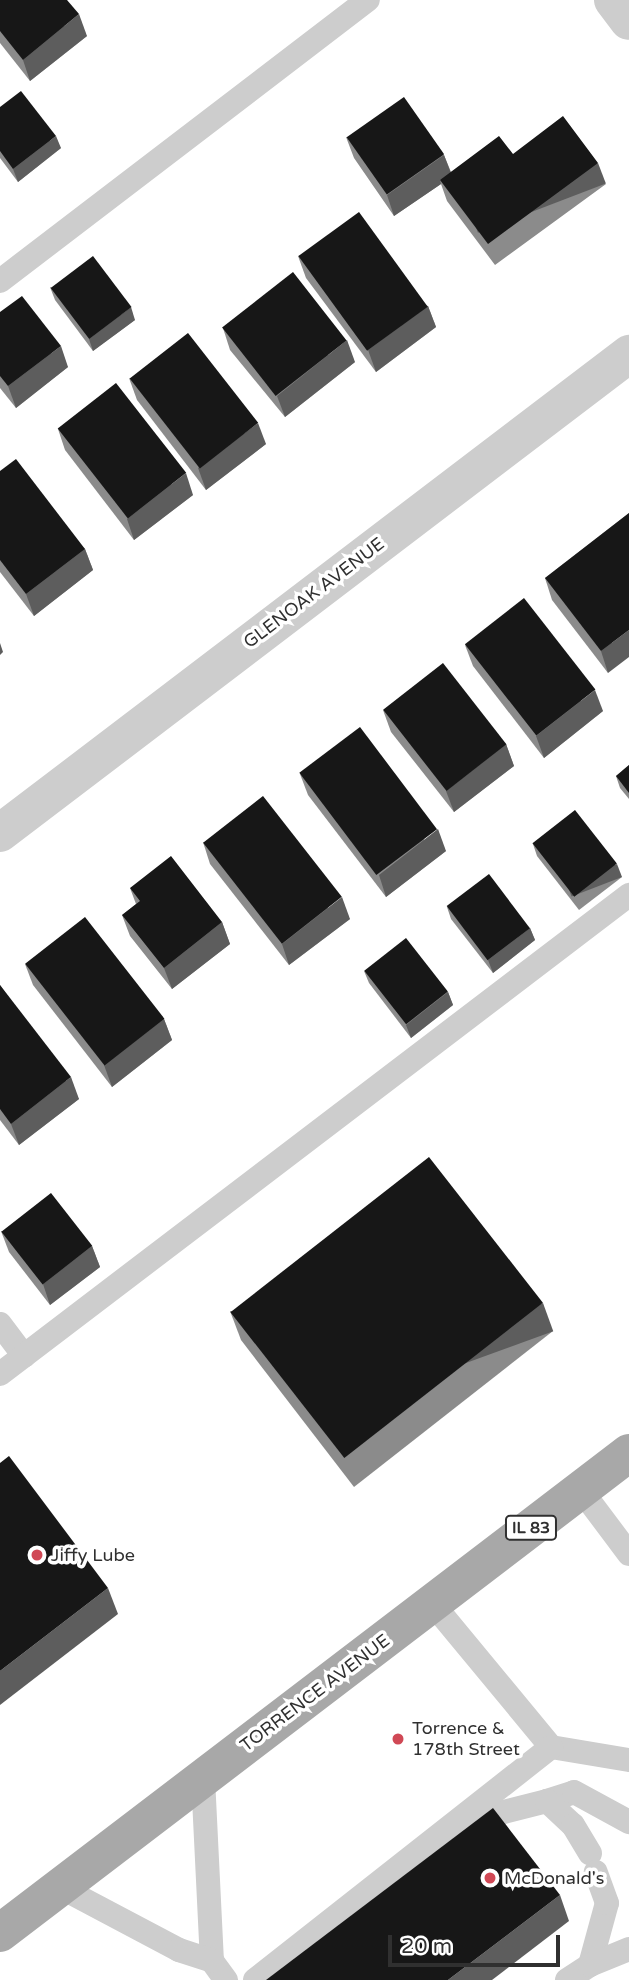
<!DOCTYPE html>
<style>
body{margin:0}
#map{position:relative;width:629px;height:1980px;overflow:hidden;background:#fff;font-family:"Varela Round",sans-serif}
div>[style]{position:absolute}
.service>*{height:24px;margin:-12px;padding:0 12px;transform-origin:12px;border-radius:12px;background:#cdcdcd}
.minor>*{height:38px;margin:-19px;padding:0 19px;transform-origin:19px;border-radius:19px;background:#cdcdcd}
.primary>*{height:38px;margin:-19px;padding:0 19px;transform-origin:19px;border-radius:19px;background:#a8a8a8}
.wall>*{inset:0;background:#8b8b8b}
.shaded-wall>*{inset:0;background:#5d5d5d;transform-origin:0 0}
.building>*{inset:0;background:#171717;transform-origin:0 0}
.dots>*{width:19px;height:19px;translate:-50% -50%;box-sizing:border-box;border:4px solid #fff;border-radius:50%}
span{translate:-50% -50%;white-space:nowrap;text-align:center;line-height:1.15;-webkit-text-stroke:7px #fff;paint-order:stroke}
.shield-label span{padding:2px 5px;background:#fff;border:2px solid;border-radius:5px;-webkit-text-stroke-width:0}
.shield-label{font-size:16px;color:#303030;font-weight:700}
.street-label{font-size:18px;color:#303030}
.poi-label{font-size:18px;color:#303030}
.left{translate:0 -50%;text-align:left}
.scale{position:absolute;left:388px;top:1935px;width:172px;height:32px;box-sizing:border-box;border:4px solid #303030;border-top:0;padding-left:9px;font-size:21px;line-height:24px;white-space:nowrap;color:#303030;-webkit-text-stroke:5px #fff;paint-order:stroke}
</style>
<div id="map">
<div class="service">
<i style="left:0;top:281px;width:463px;rotate:-37.4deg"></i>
<i style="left:0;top:1324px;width:40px;rotate:53deg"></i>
<i style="left:0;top:1374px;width:791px;rotate:-37.29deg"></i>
<i style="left:581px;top:1490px;width:80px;rotate:53.1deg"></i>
<i style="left:432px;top:1603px;width:187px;rotate:50.4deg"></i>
<i style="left:551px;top:1747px;width:79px;rotate:9.5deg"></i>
<i style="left:203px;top:1778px;width:183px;rotate:87.2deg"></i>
<i style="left:212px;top:1961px;width:24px;rotate:54deg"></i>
<i style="left:547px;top:1801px;width:28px;rotate:-18deg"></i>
<i style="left:574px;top:1792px;width:63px;rotate:28.6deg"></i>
<i style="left:474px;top:1834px;width:33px;rotate:-39deg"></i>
<i style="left:500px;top:1813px;width:49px;rotate:-14.3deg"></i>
<i style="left:547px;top:1801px;width:35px;rotate:43deg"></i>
<i style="left:573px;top:1825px;width:33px;rotate:59deg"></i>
<i style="left:60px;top:1887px;width:135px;rotate:27.9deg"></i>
<i style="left:179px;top:1950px;width:35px;rotate:18deg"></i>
<i style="left:590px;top:1965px;width:64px;rotate:-74.7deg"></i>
<i style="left:607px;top:1903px;width:33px;rotate:-110deg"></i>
<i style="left:255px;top:1980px;width:377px;rotate:-38.2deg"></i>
<i style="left:567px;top:1980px;width:27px;rotate:-33deg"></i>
<i style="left:590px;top:1965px;width:42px;rotate:-22.3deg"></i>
</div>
<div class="minor">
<i style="left:613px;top:0;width:26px;rotate:53deg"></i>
<i style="left:0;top:833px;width:791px;rotate:-37.29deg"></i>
</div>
<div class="primary">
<i style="left:0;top:1933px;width:791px;rotate:-37.35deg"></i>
</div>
<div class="wall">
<i style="clip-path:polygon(0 0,87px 36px,30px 81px,0 43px)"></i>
<i style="clip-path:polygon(0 107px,61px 148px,18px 182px,0 158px)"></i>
<i style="clip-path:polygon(346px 137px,444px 155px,451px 172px,513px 154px,606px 184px,495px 265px,447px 201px,441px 184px,394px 216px,354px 158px)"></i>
<i style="clip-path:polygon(298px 256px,428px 306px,436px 327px,376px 372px,306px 278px)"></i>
<i style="clip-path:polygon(50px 287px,135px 320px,93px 351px,55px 300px)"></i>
<i style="clip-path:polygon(0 312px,68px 367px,16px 408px,0 388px)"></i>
<i style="clip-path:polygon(223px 328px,355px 362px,285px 417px,230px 350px)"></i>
<i style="clip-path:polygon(129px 378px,266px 444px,206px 490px,137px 400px)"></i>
<i style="clip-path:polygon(58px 429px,193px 495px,134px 540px,65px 450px)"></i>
<i style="clip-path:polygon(0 471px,85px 549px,93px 570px,34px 616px,0 572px)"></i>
<i style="clip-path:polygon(629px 513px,608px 673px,552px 600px,545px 578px)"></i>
<i style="clip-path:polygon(465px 645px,603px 711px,544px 758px,473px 666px)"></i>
<i style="clip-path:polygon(383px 710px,506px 744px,514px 766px,454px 812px,391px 732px)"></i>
<i style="clip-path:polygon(629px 765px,629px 799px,620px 788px,616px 776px)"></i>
<i style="clip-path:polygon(300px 774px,446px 851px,386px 897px,308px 795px)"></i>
<i style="clip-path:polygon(203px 842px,350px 919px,289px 965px,210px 864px)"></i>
<i style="clip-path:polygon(533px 844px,622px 877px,579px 910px,537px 856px)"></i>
<i style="clip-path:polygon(130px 888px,222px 922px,230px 944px,172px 989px,130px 936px,122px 915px,136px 904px)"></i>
<i style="clip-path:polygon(447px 907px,530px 928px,535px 940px,493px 973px,451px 919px)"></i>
<i style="clip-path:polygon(25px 964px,164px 1019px,172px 1040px,112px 1087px,33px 985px)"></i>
<i style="clip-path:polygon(364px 971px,448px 992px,453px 1005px,411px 1038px,369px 983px)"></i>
<i style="clip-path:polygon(0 985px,79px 1099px,19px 1145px,0 1120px)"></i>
<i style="clip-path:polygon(1px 1231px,92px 1246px,100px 1267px,50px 1305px,9px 1252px)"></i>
<i style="clip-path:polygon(230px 1311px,553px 1331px,354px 1487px,241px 1340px)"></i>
</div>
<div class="shaded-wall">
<i style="clip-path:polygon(79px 14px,87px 36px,30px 81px,23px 60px)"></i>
<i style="clip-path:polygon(56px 136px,61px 148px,18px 182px,13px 169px)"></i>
<i style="clip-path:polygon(444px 155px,452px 176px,440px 180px,441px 184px,394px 216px,387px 195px)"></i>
<i style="left:598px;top:163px;width:22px;height:137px;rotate:69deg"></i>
<i style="clip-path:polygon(428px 306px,436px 327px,376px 372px,368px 350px)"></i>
<i style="clip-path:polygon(131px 307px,135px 320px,93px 351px,89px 339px)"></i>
<i style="clip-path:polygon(347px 340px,355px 362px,285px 417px,277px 396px)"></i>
<i style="clip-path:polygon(61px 346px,68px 367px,16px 408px,8px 386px)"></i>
<i style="clip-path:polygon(258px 423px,266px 444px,206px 490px,198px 468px)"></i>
<i style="clip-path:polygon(186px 473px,193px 495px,134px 540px,127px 519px)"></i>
<i style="clip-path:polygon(85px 549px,93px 570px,34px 616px,26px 594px)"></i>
<i style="clip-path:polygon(629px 630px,629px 657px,608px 673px,601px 651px)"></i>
<i style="clip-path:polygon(0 643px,3px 652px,0 655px)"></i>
<i style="clip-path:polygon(595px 690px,603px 711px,544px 758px,536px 736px)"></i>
<i style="clip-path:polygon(506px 744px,514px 766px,454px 812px,446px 791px)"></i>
<i style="clip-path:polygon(438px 829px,446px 851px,386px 897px,379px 875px)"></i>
<i style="left:617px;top:864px;width:14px;height:54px;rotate:69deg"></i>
<i style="clip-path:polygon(342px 897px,350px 919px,289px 965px,282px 944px)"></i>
<i style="clip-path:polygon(222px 922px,230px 944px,172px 989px,164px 968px)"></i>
<i style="clip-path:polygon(530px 928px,535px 940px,493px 973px,488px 960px)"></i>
<i style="clip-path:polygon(448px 992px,453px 1005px,411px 1038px,406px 1025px)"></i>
<i style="clip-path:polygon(164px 1019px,172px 1040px,112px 1087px,104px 1065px)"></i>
<i style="clip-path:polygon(71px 1077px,79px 1099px,19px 1145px,11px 1124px)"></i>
<i style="clip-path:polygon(92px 1246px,100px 1267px,50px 1305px,43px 1284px)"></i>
<i style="left:543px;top:1303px;width:30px;height:253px;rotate:70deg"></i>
<i style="clip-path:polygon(108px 1588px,118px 1614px,0 1705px,0 1671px)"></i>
<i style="clip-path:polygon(560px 1895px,569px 1921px,492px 1980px,448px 1980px)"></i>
</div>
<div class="building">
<i style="clip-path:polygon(0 0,67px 0,79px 14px,23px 60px,0 31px)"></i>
<i style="clip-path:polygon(21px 91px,56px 136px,13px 169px,0 151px,0 107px)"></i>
<i style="left:404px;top:97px;width:70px;height:70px;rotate:55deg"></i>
<i style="clip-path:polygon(563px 116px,598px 163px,488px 244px,440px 180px,499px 136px,513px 154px)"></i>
<i style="left:359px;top:212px;width:117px;height:75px;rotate:54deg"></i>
<i style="left:93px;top:256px;width:64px;height:53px;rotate:53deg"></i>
<i style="left:293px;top:272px;width:87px;height:90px;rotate:52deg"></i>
<i style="clip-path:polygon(22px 296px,61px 346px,8px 386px,0 376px,0 312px)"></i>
<i style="left:188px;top:333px;width:114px;height:74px;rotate:52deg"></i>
<i style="left:116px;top:383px;width:114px;height:74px;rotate:52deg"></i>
<i style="clip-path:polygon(16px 459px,85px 549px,26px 594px,0 560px,0 471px)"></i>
<i style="clip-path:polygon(629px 513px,629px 630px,601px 651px,545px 578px)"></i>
<i style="left:524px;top:598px;width:116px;height:75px;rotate:52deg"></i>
<i style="left:443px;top:663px;width:103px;height:76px;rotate:52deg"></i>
<i style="left:360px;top:727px;width:128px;height:76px;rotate:53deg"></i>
<i style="clip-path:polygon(629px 765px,629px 793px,616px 776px)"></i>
<i style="left:263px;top:796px;width:128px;height:76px;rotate:52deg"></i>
<i style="left:575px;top:810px;width:68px;height:54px;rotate:52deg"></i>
<i style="clip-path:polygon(171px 856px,222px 922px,164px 968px,122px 915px,140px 901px,130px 888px)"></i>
<i style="left:489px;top:874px;width:68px;height:53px;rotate:53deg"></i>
<i style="left:85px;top:917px;width:129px;height:76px;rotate:52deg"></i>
<i style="left:406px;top:938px;width:68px;height:53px;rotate:52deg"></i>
<i style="clip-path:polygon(0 985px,71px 1077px,11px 1124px,0 1109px)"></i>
<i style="left:429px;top:1157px;width:185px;height:252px;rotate:52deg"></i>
<i style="left:51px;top:1193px;width:67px;height:63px;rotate:52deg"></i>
<i style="clip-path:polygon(9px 1456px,108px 1588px,0 1671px,0 1463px)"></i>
<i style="clip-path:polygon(493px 1808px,560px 1895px,448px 1980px,266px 1980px)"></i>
</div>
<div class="dots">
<i style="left:37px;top:1555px;background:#d04855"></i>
<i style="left:398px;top:1739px;background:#d04855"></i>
<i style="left:490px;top:1878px;background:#d04855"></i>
</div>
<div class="shield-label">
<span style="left:531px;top:1528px">IL 83</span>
</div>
<div class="street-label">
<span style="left:314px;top:593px;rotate:-37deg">GLENOAK AVENUE</span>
<span style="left:315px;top:1693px;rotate:-37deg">TORRENCE AVENUE</span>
</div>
<div class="poi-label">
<span class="left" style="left:51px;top:1555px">Jiffy Lube</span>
<span class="left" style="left:412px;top:1739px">Torrence &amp;<br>178th Street</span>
<span class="left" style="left:504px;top:1878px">McDonald's</span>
</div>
<div class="scale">20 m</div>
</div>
